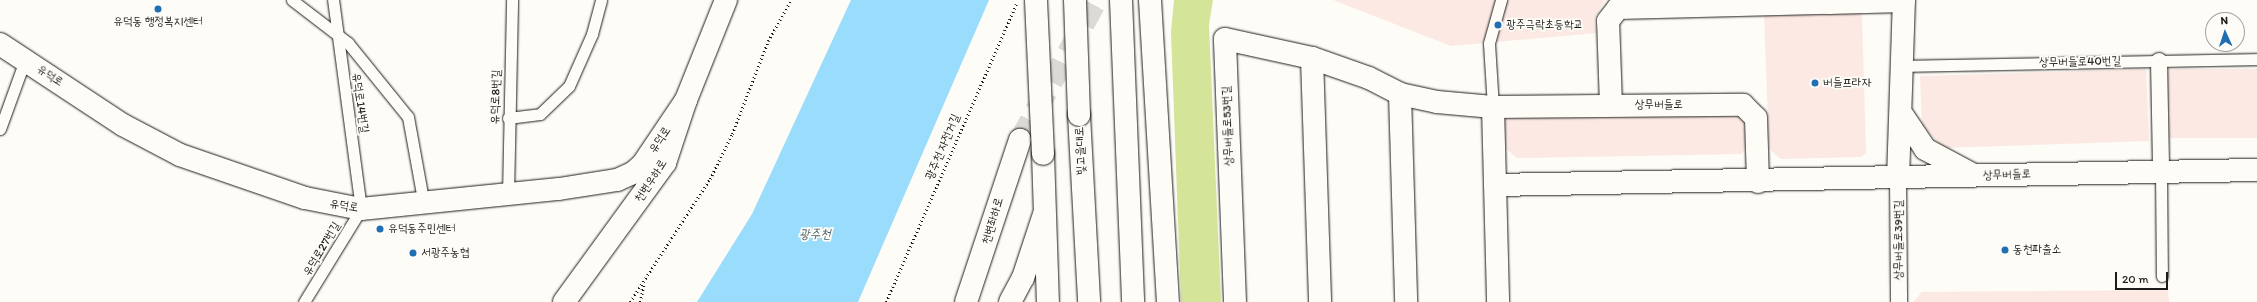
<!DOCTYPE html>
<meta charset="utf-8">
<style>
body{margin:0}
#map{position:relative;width:2257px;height:302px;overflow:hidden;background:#fdfcf7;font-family:Itim,"Poor Story",sans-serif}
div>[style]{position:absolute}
.built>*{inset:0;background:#fce9e3;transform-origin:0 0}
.green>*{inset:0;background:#d4e498}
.water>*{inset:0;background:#99dcfb}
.minor-tunnel>*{height:22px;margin-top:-11px;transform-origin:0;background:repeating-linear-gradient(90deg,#dbdad6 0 22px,transparent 0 33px)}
.path>*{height:2.5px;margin-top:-1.25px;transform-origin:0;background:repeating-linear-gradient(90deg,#1c1c1c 0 1px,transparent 0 4px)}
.roads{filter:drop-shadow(0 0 1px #1c1c1c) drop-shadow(0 0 1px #1c1c1c)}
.service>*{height:11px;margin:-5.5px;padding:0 5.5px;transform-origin:5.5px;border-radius:5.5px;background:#fdfcf7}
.pedestrian>*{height:16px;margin:-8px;padding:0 8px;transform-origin:8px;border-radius:8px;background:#fdfcf7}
.minor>*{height:22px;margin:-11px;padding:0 11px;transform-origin:11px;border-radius:11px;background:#fdfcf7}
.trunk>*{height:22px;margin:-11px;padding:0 11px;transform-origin:11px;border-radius:11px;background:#fdfcf7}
.bridges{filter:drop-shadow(0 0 1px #1c1c1c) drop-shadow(0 0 1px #1c1c1c)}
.trunk-bridge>*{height:22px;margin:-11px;padding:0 11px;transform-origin:11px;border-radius:11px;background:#fdfcf7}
.dots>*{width:11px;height:11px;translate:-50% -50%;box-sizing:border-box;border:2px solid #fdfcf7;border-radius:50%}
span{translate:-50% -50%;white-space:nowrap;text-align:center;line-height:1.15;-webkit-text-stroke:3.5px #fdfcf7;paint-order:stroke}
.poi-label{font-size:12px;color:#1c1c1c}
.left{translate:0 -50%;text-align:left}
.street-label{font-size:12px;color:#1c1c1c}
.water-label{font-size:13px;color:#485f6a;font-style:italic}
.north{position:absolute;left:2205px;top:12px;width:40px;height:40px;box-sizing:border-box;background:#fdfcf7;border:1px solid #a3a29f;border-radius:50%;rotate:357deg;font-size:11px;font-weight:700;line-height:16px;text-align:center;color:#1c1c1c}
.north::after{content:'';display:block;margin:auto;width:14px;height:18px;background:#1f6fb2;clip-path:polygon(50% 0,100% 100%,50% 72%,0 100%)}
.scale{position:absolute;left:2115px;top:272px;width:53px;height:18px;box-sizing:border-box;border:2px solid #1c1c1c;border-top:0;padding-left:5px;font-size:12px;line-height:14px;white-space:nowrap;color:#1c1c1c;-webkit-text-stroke:3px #fdfcf7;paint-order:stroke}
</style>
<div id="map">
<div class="built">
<i style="clip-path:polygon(1333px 0,1605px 0,1595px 17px,1596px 33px,1451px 46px)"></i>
<i style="clip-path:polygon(1859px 12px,1862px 17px,1866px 153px,1861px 157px,1781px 159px,1769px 149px,1764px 14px)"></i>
<i style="clip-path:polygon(2146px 69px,2149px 141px,1942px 148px,1922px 124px,1920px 76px)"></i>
<i style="left:2257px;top:69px;width:69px;height:89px;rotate:90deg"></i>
<i style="clip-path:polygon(1510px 113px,1739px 114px,1748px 124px,1749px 146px,1741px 154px,1517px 158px,1504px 147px,1503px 122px)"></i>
<i style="clip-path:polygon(2168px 290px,2169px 302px,1913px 302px,1922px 292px)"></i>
</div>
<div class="green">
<i style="clip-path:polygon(1174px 0,1213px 0,1209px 25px,1221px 302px,1181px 302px,1171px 32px)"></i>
</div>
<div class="water">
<i style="clip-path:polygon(851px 0,989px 0,858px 302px,697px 302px,752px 214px)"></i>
</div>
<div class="minor-tunnel">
<i style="left:1020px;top:140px;width:160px;rotate:-61.2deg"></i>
</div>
<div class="path">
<i style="left:630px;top:302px;width:147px;rotate:-57deg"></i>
<i style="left:710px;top:179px;width:50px;rotate:-63.9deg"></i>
<i style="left:732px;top:134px;width:100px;rotate:-68.8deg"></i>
<i style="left:768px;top:41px;width:47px;rotate:-60.7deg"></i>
<i style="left:640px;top:302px;width:19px;rotate:-78deg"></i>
<i style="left:886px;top:302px;width:325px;rotate:-66.4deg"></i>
</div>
<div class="roads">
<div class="service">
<i style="left:292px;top:0;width:71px;rotate:37.5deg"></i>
<i style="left:348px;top:43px;width:95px;rotate:51deg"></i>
<i style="left:408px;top:117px;width:89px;rotate:79.7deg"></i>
<i style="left:1904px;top:66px;width:353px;rotate:-1.1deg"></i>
<i style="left:1493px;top:107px;width:64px;rotate:-93.6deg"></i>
<i style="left:1489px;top:43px;width:45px;rotate:-74.4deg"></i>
<i style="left:508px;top:118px;width:32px;rotate:-7deg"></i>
<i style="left:540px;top:114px;width:40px;rotate:-44deg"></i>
<i style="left:569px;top:86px;width:57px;rotate:-66.1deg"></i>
<i style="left:592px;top:34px;width:35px;rotate:-75deg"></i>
<i style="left:0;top:129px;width:73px;rotate:-70.1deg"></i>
<i style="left:2161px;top:170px;width:106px;rotate:89.5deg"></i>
<i style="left:508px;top:195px;width:195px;rotate:-88.8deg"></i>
<i style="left:304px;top:302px;width:109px;rotate:-58.5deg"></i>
<i style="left:361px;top:209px;width:211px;rotate:-97.6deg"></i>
</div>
<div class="pedestrian">
<i style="left:2159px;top:61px;width:109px;rotate:88.9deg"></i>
<i style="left:1898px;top:179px;width:123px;rotate:89.5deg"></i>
</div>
<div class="minor">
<i style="left:1829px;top:3px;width:75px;rotate:-1.5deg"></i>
<i style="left:0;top:44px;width:147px;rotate:33.4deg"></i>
<i style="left:123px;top:125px;width:64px;rotate:27.8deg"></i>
<i style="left:180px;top:155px;width:132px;rotate:19deg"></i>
<i style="left:305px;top:198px;width:57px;rotate:11.1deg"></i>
<i style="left:361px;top:209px;width:199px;rotate:-5.8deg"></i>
<i style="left:559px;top:189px;width:59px;rotate:-8.8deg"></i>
<i style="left:617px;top:180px;width:17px;rotate:-24deg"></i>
<i style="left:633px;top:173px;width:13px;rotate:-42deg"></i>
<i style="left:643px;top:164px;width:77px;rotate:-56.1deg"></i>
<i style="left:1312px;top:58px;width:244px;rotate:88.1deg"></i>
<i style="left:1400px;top:94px;width:208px;rotate:88.3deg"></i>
<i style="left:1611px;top:105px;width:84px;rotate:-92deg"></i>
<i style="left:1608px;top:21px;width:16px;rotate:-52deg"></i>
<i style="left:1618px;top:8px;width:211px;rotate:-1.4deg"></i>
<i style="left:1829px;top:3px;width:3px;rotate:-90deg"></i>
<i style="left:1493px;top:107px;width:195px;rotate:88.5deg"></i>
<i style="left:1903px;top:116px;width:40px;rotate:56deg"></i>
<i style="left:1925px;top:149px;width:53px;rotate:28deg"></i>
<i style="left:1898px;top:179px;width:179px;rotate:-88.1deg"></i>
<i style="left:1495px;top:185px;width:762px;rotate:-1.13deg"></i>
<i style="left:564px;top:302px;width:172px;rotate:-54deg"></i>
<i style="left:665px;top:163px;width:66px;rotate:-71.6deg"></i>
<i style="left:686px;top:100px;width:108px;rotate:-68.2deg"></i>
<i style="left:966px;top:302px;width:171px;rotate:-71.6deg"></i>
<i style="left:1010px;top:302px;width:27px;rotate:-62deg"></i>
<i style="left:1023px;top:278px;width:67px;rotate:-71.8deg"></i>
<i style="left:1235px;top:302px;width:263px;rotate:-92.2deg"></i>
<i style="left:1225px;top:39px;width:89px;rotate:12.3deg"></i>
<i style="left:1312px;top:58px;width:60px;rotate:19.3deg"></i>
<i style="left:1369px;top:78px;width:35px;rotate:27deg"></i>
<i style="left:1400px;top:94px;width:38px;rotate:12deg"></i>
<i style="left:1437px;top:102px;width:56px;rotate:5.1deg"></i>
<i style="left:1493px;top:107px;width:250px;rotate:-0.5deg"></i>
<i style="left:1743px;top:105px;width:18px;rotate:45deg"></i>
<i style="left:1756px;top:118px;width:64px;rotate:88.2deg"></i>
</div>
<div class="trunk">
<i style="left:1121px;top:0;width:302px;rotate:87.7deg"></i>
<i style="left:1150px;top:0;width:303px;rotate:86.6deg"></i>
<i style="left:1079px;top:115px;width:187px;rotate:86.9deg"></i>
<i style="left:1043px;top:154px;width:148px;rotate:88.1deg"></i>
</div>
</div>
<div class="bridges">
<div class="trunk-bridge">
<i style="left:1036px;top:0;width:154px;rotate:87.4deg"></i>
<i style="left:1075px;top:0;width:115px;rotate:88deg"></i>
</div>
</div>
<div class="dots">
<i style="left:158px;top:9px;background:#1f6fb2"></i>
<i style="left:1498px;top:25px;background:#1f6fb2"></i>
<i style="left:1815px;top:83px;background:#1f6fb2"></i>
<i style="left:380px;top:229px;background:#1f6fb2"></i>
<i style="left:2005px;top:250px;background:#1f6fb2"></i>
<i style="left:413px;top:253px;background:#1f6fb2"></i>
</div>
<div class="poi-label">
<span style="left:158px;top:22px">유덕동 행정복지센터</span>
<span class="left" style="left:1506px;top:25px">광주극락초등학교</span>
<span class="left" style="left:1823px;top:83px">버들프라자</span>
<span class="left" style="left:388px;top:229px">유덕동주민센터</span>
<span class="left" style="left:2013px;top:250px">동천파출소</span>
<span class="left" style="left:421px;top:253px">서광주농협</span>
</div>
<div class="street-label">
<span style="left:2080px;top:62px;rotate:-1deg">상무버들로40번길</span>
<span style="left:50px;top:76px;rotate:33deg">유덕로</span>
<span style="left:496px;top:97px;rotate:-88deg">유덕로8번길</span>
<span style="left:360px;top:103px;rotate:82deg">유덕로14번길</span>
<span style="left:1659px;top:105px">상무버들로</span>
<span style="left:1228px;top:126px;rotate:-92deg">상무버들로53번길</span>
<span style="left:660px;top:140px;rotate:-56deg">유덕로</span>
<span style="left:943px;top:147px;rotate:-67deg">광주천 자전거길</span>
<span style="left:1081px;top:151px;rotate:-93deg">빛고을대로</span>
<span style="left:2007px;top:175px;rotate:-2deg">상무버들로</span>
<span style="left:651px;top:181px;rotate:-57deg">천변우하로</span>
<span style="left:344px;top:206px;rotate:9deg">유덕로</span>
<span style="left:993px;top:221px;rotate:-74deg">천변좌하로</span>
<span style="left:1899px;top:240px;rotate:-90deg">상무버들로39번길</span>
<span style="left:322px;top:249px;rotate:-59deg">유덕로27번길</span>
</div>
<div class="water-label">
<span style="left:815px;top:234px">광주천</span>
</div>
<div class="north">N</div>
<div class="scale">20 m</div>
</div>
